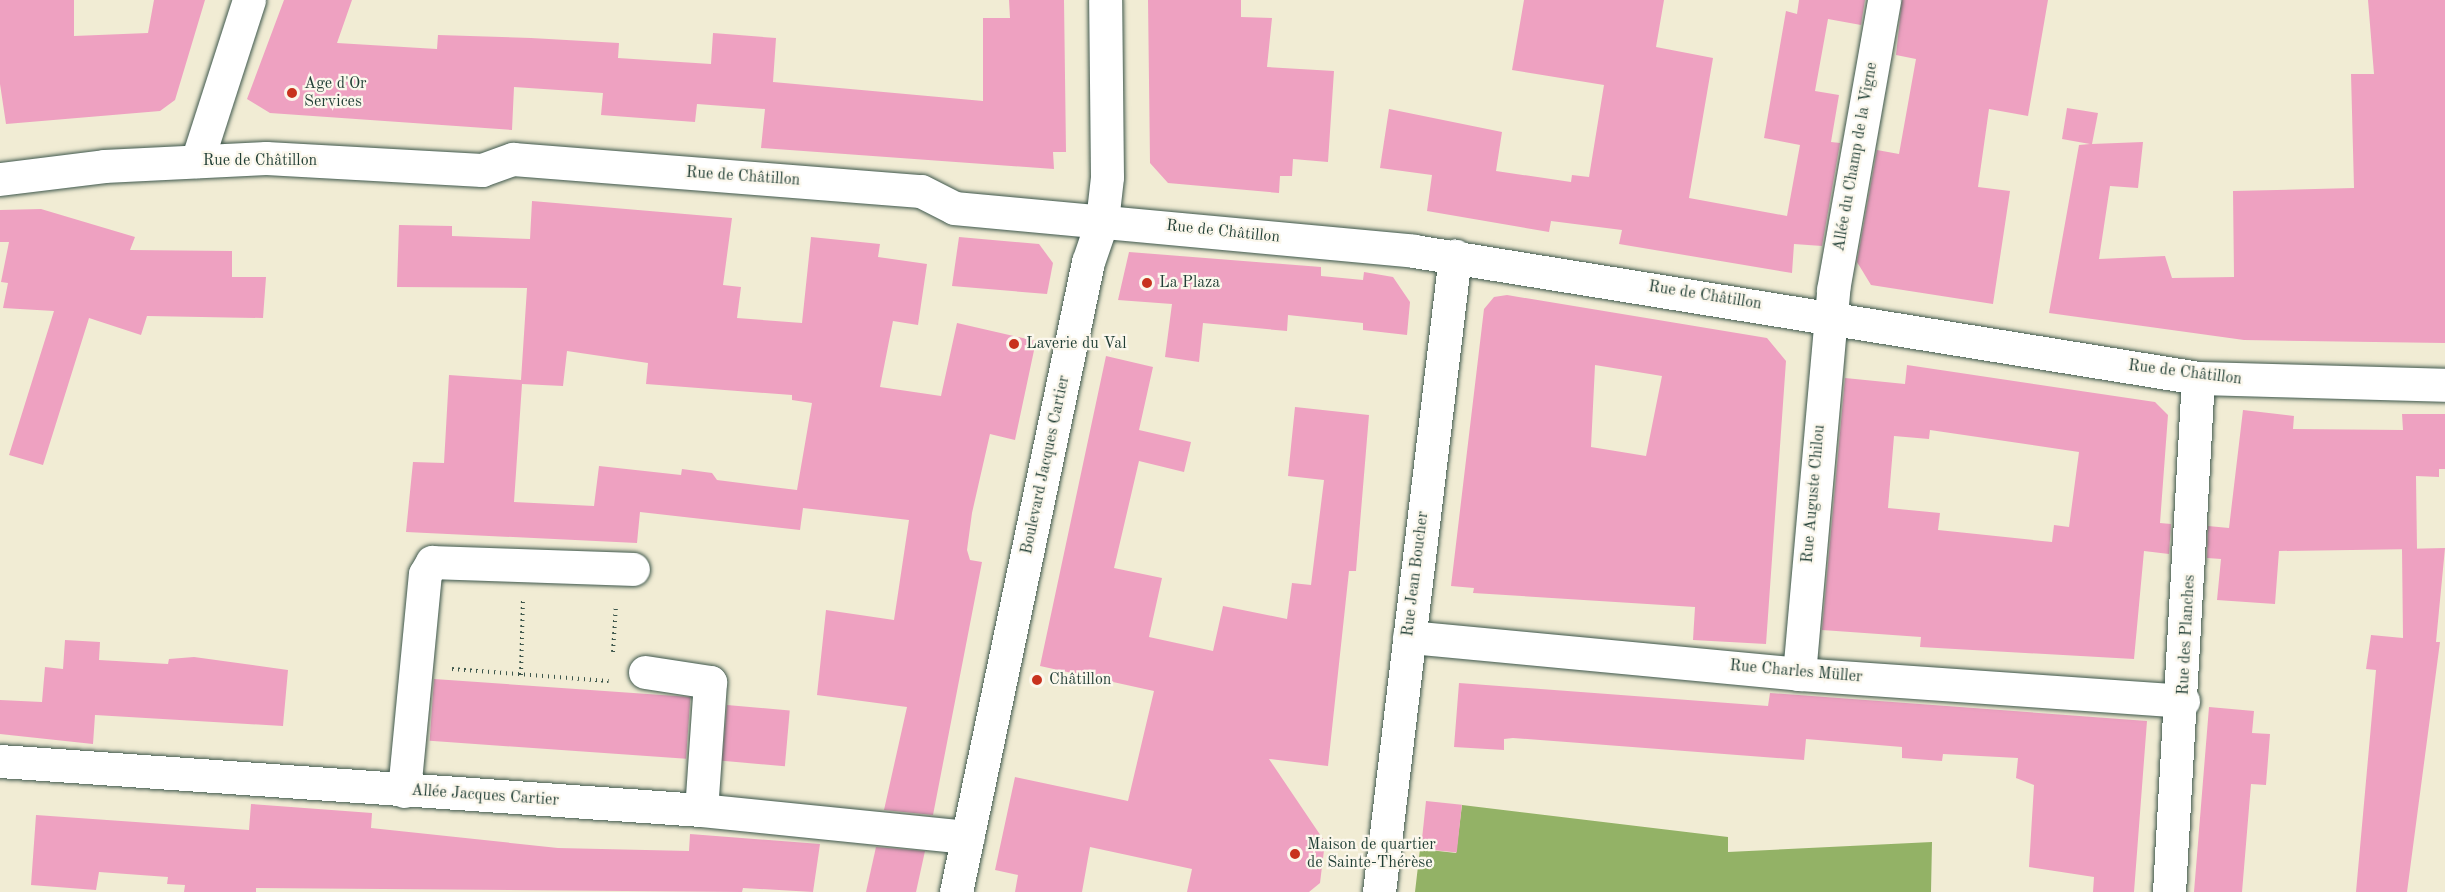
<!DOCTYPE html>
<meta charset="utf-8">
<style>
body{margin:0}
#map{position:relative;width:2445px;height:892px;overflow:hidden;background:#f1ecd4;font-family:"Old Standard TT",serif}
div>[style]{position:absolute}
.forest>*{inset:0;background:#93b266}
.building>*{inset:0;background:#eea1c1;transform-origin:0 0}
.path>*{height:4px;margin-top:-2px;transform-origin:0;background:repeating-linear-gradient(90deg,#3e574c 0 1.5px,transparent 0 6px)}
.roads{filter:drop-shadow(0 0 2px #3e574c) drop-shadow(0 0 2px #3e574c)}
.minor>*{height:33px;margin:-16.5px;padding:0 16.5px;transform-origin:16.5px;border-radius:16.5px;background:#fff}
.dots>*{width:16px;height:16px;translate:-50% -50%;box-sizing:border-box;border:3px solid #fbf7ec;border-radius:50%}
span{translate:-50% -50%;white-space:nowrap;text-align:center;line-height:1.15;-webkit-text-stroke:4.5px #fbf7ec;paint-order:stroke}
.poi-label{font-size:16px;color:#1f3d34}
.left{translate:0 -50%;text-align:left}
.street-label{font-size:16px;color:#1f3d34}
</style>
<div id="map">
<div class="forest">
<i style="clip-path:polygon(1462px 805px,1728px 837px,1728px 852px,1932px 842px,1931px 892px,1415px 892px,1420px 849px,1456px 853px)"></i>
</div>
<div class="building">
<i style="clip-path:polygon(0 0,74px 0,74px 36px,148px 33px,154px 0,205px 0,175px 100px,160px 111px,6px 124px,0 84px)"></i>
<i style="clip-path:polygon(284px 0,352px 0,337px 43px,437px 49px,438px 35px,531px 38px,619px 43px,618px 58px,711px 64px,713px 33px,776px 38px,773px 82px,983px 101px,983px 18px,1010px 18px,1009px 0,1064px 0,1066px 152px,1053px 152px,1054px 169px,761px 148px,765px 109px,697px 104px,695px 122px,601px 115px,603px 93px,514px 87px,512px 130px,270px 113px,247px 99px)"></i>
<i style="clip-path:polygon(1148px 0,1241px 0,1241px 17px,1272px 18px,1267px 67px,1334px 71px,1328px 162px,1293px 159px,1292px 176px,1280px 176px,1279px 193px,1168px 183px,1150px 163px)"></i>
<i style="clip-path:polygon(1524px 0,1664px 0,1656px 47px,1713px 58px,1689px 198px,1787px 216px,1800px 145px,1764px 138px,1786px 11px,1797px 14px,1799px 0,1865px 0,1861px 25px,1828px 19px,1815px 91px,1839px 95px,1831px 142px,1840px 143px,1822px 246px,1794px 244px,1792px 273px,1619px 244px,1622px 230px,1551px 221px,1549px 232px,1427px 211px,1432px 175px,1380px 168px,1389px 109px,1502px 132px,1496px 171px,1571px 182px,1572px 175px,1589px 177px,1604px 85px,1512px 70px)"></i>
<i style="clip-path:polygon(1902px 0,2048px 0,2028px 116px,1989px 109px,1978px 187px,2010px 191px,1993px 304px,1871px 285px,1857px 262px,1877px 150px,1899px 154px,1916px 59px,1896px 55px)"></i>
<i style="clip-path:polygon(2368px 0,2445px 0,2445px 343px,2244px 340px,2049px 313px,2079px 145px,2090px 144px,2062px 139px,2067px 108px,2098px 113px,2092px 144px,2143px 142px,2138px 188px,2110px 186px,2099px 259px,2165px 256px,2172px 278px,2234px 277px,2233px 191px,2354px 188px,2351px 74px,2374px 74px)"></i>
<i style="clip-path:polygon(evenodd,532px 201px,732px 218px,723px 285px,741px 287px,737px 318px,802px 323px,811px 237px,880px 244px,878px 257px,927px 264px,918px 325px,893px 321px,880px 387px,941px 396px,957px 323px,1036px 341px,1015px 440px,990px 434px,972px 513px,967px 550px,970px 560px,982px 562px,933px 815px,884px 810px,907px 707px,817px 695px,826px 610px,894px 620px,909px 520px,803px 508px,800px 530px,640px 512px,637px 543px,406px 532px,413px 462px,444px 463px,449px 375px,521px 380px,527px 288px,397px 287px,399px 225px,452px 226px,452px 236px,530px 239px,532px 201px,567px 351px,648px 363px,646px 384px,792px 395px,792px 400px,812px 403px,797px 490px,717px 480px,712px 473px,682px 469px,681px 475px,599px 466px,594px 506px,514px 502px,522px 384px,563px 386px,567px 351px)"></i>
<i style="clip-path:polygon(41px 209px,135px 237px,130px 250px,232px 251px,232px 277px,266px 277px,263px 318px,147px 316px,141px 335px,89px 318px,43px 465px,9px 455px,54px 311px,3px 308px,8px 283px,1px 282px,9px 242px,0 242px,0 210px)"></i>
<i style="clip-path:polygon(959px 237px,1039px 244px,1053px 263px,1047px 294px,952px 286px)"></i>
<i style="clip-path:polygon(1129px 252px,1321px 267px,1321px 276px,1363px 280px,1364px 272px,1393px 277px,1410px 302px,1407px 335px,1363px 330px,1363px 323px,1288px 315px,1287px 331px,1203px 323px,1199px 362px,1165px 357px,1172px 304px,1118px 300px)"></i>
<i style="clip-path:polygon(evenodd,1507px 295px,1767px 338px,1786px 361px,1766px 644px,1693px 640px,1695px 607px,1473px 593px,1474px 588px,1451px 586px,1484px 309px,1494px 297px,1507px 295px,1595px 365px,1662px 376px,1646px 456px,1591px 447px,1595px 365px)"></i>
<i style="clip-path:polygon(1106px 356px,1153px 367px,1139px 430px,1191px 442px,1184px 472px,1139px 461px,1114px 568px,1162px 578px,1149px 637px,1213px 651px,1223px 606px,1287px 619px,1292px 583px,1311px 585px,1324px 480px,1288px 476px,1295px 407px,1369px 415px,1356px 571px,1349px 571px,1328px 766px,1269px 759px,1325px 842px,1320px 883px,1309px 892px,1187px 892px,1192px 869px,1090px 847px,1082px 892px,1015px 892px,1018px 875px,995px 870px,1015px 777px,1128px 801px,1154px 691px,1040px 666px)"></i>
<i style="clip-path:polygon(evenodd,1907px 365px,2155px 402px,2168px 415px,2160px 523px,2171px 524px,2169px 554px,2144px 551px,2134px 659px,1920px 647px,1921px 637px,1822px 630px,1845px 378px,1905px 384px,1907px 365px,1930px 430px,2079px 452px,2069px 527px,2054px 525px,2052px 542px,1938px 530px,1940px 513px,1888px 508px,1894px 436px,1929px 439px,1930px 430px)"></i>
<i style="clip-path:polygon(2243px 410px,2294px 416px,2293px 429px,2403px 430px,2402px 414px,2445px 414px,2445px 469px,2439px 469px,2439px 477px,2416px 476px,2417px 549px,2279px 551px,2275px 604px,2217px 600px,2221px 559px,2207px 558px,2208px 526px,2229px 528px)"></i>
<i style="clip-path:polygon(2445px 548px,2436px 642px,2440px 642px,2407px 892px,2356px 892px,2376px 670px,2366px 669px,2371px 635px,2403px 638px,2402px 549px)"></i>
<i style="clip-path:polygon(65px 640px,100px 642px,99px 660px,168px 664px,169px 659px,194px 657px,288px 670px,283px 726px,95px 715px,93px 744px,0 734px,0 700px,42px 702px,45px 667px,63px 669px)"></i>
<i style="left:434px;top:679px;width:257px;height:62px;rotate:4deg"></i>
<i style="clip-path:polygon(1459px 683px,1768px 706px,1770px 693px,2147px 721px,2134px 892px,2093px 892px,2094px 877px,2029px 867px,2034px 785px,2016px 778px,2018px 758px,1943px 754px,1942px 761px,1902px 758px,1902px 747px,1806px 739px,1804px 760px,1513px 738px,1504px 739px,1504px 750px,1454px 747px)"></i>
<i style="left:727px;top:705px;width:63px;height:56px;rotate:5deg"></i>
<i style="clip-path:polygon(2209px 707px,2254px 711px,2252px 733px,2270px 734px,2266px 785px,2251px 784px,2242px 892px,2194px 892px)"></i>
<i style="left:1426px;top:801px;width:36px;height:48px;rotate:6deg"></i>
<i style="clip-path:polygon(251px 804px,372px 813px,371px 828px,558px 848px,689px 851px,690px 834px,820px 844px,813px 892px,743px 888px,742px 892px,256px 888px,256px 892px,184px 892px,185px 885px,167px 884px,168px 877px,99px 872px,96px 890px,31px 885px,36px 815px,249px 830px)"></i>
<i style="clip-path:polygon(876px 847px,925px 851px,916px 892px,866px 892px)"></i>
</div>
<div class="path">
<i style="left:613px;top:652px;width:46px;rotate:-86.3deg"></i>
<i style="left:452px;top:669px;width:157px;rotate:4.4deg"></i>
<i style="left:521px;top:675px;width:74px;rotate:-88.5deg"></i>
</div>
<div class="roads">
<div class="minor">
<i style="left:197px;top:161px;width:169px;rotate:-72.1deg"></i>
<i style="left:0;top:179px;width:105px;rotate:-7.1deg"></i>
<i style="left:104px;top:166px;width:162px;rotate:-2.8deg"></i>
<i style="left:266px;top:158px;width:216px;rotate:3.2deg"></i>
<i style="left:482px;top:170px;width:33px;rotate:-20deg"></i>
<i style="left:513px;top:159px;width:409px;rotate:4.5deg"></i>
<i style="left:921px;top:191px;width:37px;rotate:27deg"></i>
<i style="left:954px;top:208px;width:462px;rotate:5.3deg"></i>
<i style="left:1414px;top:251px;width:794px;rotate:9.2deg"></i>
<i style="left:2198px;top:378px;width:247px;rotate:1.6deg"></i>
<i style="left:1409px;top:637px;width:392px;rotate:5.4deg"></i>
<i style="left:1799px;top:674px;width:385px;rotate:4deg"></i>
<i style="left:645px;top:672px;width:66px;rotate:8.7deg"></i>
<i style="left:710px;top:682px;width:128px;rotate:94deg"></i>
<i style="left:1799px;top:674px;width:386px;rotate:-84.9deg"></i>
<i style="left:1833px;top:290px;width:294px;rotate:-80deg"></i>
<i style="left:0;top:761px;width:703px;rotate:4deg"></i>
<i style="left:701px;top:810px;width:268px;rotate:5.8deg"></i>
<i style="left:404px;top:791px;width:218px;rotate:-84.5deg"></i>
<i style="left:425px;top:574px;width:14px;rotate:-60deg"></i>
<i style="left:432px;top:562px;width:201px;rotate:2deg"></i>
<i style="left:956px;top:892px;width:644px;rotate:-78.17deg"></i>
<i style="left:1088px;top:262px;width:43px;rotate:-71.1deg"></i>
<i style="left:1102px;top:221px;width:44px;rotate:-83.5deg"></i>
<i style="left:1107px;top:177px;width:177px;rotate:-90.6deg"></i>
<i style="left:1379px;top:892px;width:641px;rotate:-83.19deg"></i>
<i style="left:2169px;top:892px;width:515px;rotate:-86.77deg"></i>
</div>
</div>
<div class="dots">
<i style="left:292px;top:93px;background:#c8321e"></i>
<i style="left:1147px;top:283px;background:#c8321e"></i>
<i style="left:1014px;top:344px;background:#c8321e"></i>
<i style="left:1037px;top:680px;background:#c8321e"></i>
<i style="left:1295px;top:854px;background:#c8321e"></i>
</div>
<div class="poi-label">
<span class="left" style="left:304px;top:93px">Age d'Or<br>Services</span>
<span class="left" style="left:1159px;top:283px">La Plaza</span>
<span class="left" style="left:1026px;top:344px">Laverie du Val</span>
<span class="left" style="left:1049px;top:680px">Châtillon</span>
<span class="left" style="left:1307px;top:854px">Maison de quartier<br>de Sainte-Thérèse</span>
</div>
<div class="street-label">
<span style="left:1856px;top:157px;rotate:-80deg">Allée du Champ de la Vigne</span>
<span style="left:260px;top:161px">Rue de Châtillon</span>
<span style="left:743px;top:177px;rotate:4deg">Rue de Châtillon</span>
<span style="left:1223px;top:232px;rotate:6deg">Rue de Châtillon</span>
<span style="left:1705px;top:296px;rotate:9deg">Rue de Châtillon</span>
<span style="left:2185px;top:373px;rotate:7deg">Rue de Châtillon</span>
<span style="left:1046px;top:465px;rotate:-78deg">Boulevard Jacques Cartier</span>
<span style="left:1814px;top:494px;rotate:-85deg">Rue Auguste Chilou</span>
<span style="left:1416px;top:574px;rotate:-83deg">Rue Jean Boucher</span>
<span style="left:2187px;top:635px;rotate:-87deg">Rue des Planches</span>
<span style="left:1796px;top:672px;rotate:5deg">Rue Charles Müller</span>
<span style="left:485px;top:796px;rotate:4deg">Allée Jacques Cartier</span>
</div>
</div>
